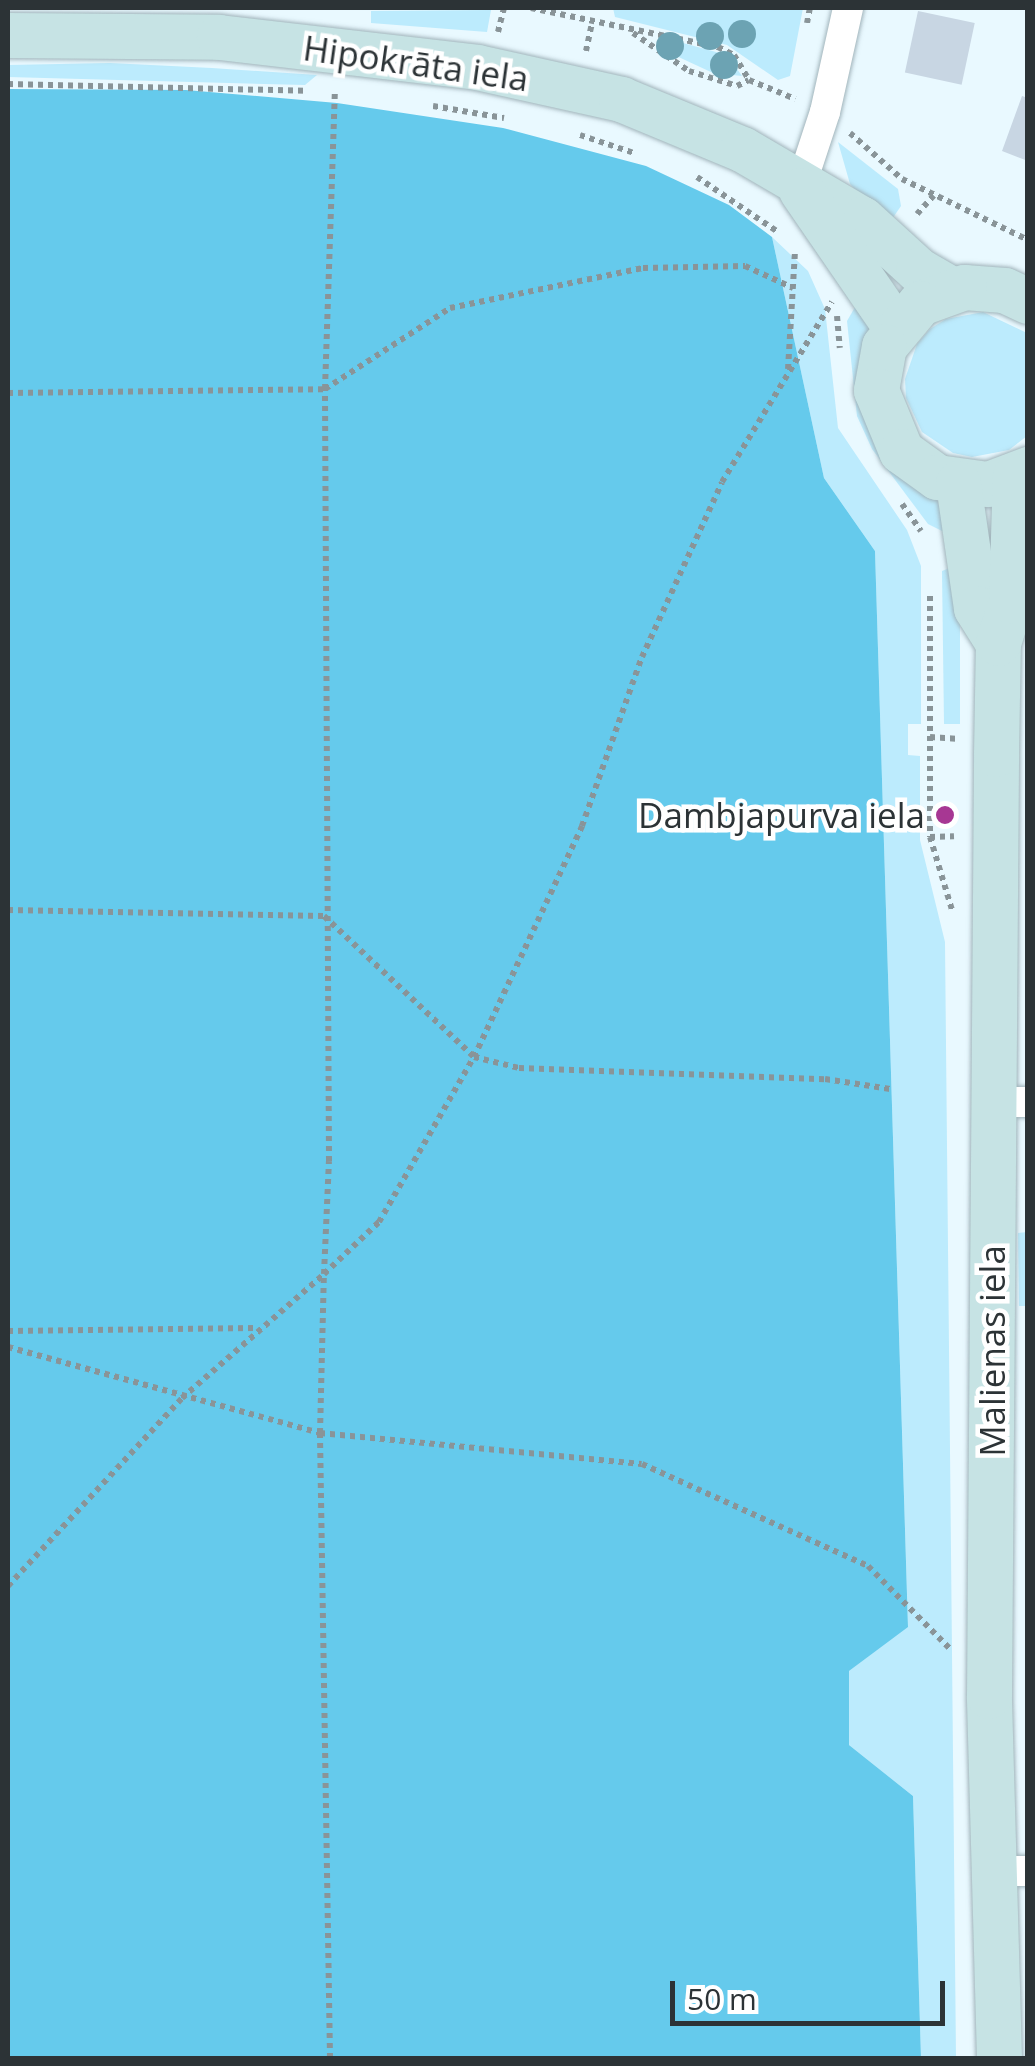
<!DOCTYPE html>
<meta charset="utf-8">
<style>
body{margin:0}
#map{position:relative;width:1035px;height:2066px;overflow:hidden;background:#e9f9ff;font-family:"Open Sans",sans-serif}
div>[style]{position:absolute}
.green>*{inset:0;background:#bcebfd}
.forest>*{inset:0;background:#65caec}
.building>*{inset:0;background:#c8d6e3;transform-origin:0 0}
.path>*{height:6px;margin-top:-3px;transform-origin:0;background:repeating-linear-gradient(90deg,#899498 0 5px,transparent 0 10px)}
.roads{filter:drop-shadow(0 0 2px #a1b4bb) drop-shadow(0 0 2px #a1b4bb)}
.street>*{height:30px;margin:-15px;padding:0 15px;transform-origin:15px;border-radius:15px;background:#fff}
.secondary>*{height:45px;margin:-22.5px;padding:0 22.5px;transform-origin:22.5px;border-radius:22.5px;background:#c6e3e4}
.trees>*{width:28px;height:28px;margin:-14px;border-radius:50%;background:#6ca3b3}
.dots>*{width:28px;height:28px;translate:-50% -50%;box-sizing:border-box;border:5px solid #fff;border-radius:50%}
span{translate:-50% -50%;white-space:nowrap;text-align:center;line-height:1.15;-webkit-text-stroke:9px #fff;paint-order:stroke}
.street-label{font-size:35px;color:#2c3336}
.poi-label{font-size:35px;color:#2c3336}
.right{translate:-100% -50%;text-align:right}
.frame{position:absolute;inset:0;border:10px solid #2c3336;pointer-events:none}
.scale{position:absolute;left:670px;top:1981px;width:275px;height:45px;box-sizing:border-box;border:5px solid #2c3336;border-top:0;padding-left:12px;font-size:30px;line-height:35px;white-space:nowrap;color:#2c3336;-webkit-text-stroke:8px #fff;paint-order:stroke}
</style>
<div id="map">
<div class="green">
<i style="clip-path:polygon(613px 8px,803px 8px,790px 76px,778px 80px,727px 45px,615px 17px)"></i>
<i style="clip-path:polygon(491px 10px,487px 32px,371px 23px,371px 11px)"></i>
<i style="clip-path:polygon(661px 37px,727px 55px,742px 76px,713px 73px,657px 47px)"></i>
<i style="clip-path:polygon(110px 63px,212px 68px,317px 75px,305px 85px,8px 77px,8px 65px)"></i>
<i style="clip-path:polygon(838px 142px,898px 189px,901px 206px,888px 225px,850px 184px)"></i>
<i style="clip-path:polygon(772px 237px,808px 271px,825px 309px,838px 428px,907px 530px,921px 566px,921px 724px,908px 724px,908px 755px,920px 756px,920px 840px,945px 942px,956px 2058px,921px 2058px,913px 1796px,849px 1745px,849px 1671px,908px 1626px,875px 551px,824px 478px)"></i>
<i style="clip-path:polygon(862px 295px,938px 501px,946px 533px,928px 524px,872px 449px,857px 416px,847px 321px)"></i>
<i style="clip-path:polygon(983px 312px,1027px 333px,1027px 436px,1009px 450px,972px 457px,953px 453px,922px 432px,906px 398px,905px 379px,917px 344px,930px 329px,946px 319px)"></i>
<i style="clip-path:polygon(960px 564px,960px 724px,944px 724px,942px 571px)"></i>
<i style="clip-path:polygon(1027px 1232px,1028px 1271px,1027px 1306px,1019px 1306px,1018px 1233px)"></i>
</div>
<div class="forest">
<i style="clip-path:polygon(8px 89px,186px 90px,337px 103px,503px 128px,646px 166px,729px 205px,772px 237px,824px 478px,875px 551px,908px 1627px,849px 1671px,849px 1745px,913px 1796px,921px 2058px,8px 2058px)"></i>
</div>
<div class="building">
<i style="left:918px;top:11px;width:58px;height:63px;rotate:12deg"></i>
<i style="clip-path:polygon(1022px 96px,1028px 98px,1028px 161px,1002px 151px)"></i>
</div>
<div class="path">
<i style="left:531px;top:8px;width:191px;rotate:11.8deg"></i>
<i style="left:718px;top:47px;width:18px;rotate:27deg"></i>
<i style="left:734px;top:55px;width:29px;rotate:59deg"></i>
<i style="left:807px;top:23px;width:15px;rotate:-79deg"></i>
<i style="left:498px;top:32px;width:25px;rotate:-76deg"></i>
<i style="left:633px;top:33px;width:68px;rotate:34.2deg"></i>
<i style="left:689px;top:71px;width:50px;rotate:17.4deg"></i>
<i style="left:737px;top:86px;width:13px;rotate:-27deg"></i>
<i style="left:749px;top:80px;width:50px;rotate:22.4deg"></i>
<i style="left:586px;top:51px;width:29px;rotate:-78deg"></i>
<i style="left:8px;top:84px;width:298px;rotate:1.3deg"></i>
<i style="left:433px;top:106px;width:72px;rotate:9.6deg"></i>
<i style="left:850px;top:133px;width:69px;rotate:41.5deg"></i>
<i style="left:902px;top:179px;width:140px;rotate:25.8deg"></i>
<i style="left:580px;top:135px;width:57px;rotate:18.4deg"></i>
<i style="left:697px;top:177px;width:98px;rotate:34.2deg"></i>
<i style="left:917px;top:214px;width:25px;rotate:-48deg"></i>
<i style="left:837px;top:316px;width:32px;rotate:85deg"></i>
<i style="left:788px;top:369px;width:117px;rotate:-86.6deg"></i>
<i style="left:8px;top:393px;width:317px;rotate:-0.7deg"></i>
<i style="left:325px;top:389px;width:149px;rotate:-32.9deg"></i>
<i style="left:450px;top:308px;width:197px;rotate:-11.7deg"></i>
<i style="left:643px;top:268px;width:102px;rotate:-1.1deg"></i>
<i style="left:745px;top:266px;width:53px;rotate:24.6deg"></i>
<i style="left:902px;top:504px;width:33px;rotate:55deg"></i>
<i style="left:930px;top:596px;width:241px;rotate:90deg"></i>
<i style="left:930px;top:837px;width:76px;rotate:73.2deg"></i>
<i style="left:930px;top:737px;width:26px;rotate:4deg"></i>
<i style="left:930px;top:837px;width:24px;rotate:-2deg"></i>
<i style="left:8px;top:910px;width:316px;rotate:1.1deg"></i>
<i style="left:324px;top:916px;width:206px;rotate:43.2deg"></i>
<i style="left:474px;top:1057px;width:46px;rotate:13.7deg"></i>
<i style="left:519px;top:1068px;width:306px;rotate:2.1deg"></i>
<i style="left:825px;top:1079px;width:66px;rotate:8.7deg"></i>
<i style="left:8px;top:1331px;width:248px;rotate:-0.7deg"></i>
<i style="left:8px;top:1347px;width:324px;rotate:15.4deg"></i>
<i style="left:320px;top:1433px;width:323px;rotate:5.5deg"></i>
<i style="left:642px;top:1464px;width:248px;rotate:24.3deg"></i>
<i style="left:868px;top:1566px;width:117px;rotate:45.3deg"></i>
<i style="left:8px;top:1586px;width:256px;rotate:-47.2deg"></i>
<i style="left:182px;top:1398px;width:189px;rotate:-41.1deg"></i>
<i style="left:324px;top:1274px;width:113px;rotate:-87.5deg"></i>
<i style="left:329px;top:1161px;width:772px;rotate:-90.3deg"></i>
<i style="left:325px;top:389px;width:296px;rotate:-88.1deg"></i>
<i style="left:330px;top:2058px;width:625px;rotate:-90.92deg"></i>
<i style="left:320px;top:1433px;width:159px;rotate:-88.6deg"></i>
<i style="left:324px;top:1274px;width:76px;rotate:-43.4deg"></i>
<i style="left:379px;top:1222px;width:190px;rotate:-60.1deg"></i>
<i style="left:474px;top:1057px;width:255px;rotate:-64.9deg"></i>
<i style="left:582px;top:826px;width:179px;rotate:-70.5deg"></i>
<i style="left:642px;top:657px;width:192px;rotate:-65.4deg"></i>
<i style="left:722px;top:482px;width:211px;rotate:-58.6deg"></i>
</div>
<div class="roads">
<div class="street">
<i style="left:800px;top:188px;width:80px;rotate:-71.8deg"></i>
<i style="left:825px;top:112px;width:107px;rotate:-77.5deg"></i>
<i style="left:993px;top:1102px;width:35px"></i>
<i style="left:993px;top:1871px;width:35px"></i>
</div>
<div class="secondary">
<i style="left:8px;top:35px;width:211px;rotate:0.5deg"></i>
<i style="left:219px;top:37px;width:260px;rotate:6.6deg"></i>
<i style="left:477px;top:67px;width:148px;rotate:12.5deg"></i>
<i style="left:621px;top:99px;width:131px;rotate:22.5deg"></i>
<i style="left:742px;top:149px;width:139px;rotate:30.3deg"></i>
<i style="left:862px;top:219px;width:76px;rotate:42.3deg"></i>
<i style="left:918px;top:270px;width:38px;rotate:30deg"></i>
<i style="left:801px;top:190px;width:166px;rotate:55.5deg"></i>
<i style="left:1028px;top:301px;width:26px;rotate:-155deg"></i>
<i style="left:1004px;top:290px;width:40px;rotate:-175.7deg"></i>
<i style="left:964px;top:287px;width:47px;rotate:160deg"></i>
<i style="left:920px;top:303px;width:56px;rotate:129.9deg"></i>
<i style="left:884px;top:346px;width:45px;rotate:100.3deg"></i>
<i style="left:876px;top:390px;width:66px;rotate:67.7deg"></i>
<i style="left:901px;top:451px;width:44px;rotate:35.8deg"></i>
<i style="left:937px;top:477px;width:51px;rotate:7.8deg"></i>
<i style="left:988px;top:484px;width:43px;rotate:-20.6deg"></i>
<i style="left:958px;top:483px;width:126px;rotate:81.8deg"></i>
<i style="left:976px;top:608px;width:41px;rotate:57.8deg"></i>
<i style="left:999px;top:2058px;width:362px;rotate:-91.6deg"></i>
<i style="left:989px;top:1696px;width:942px;rotate:-89.57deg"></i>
<i style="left:996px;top:754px;width:111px;rotate:-89deg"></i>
<i style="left:998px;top:643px;width:44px;rotate:-72.8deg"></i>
<i style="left:1011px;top:601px;width:125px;rotate:-88.2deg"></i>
</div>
</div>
<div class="trees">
<i style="left:742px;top:34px"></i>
<i style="left:710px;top:36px"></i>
<i style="left:670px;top:46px"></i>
<i style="left:724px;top:65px"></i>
</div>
<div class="dots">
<i style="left:945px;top:815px;background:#a73793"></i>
</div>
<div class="street-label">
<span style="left:416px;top:63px;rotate:8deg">Hipokrāta iela</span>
<span style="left:992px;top:1351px;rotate:-90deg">Malienas iela</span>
</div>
<div class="poi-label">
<span class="right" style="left:925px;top:815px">Dambjapurva iela</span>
</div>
<div class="frame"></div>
<div class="scale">50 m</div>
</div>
